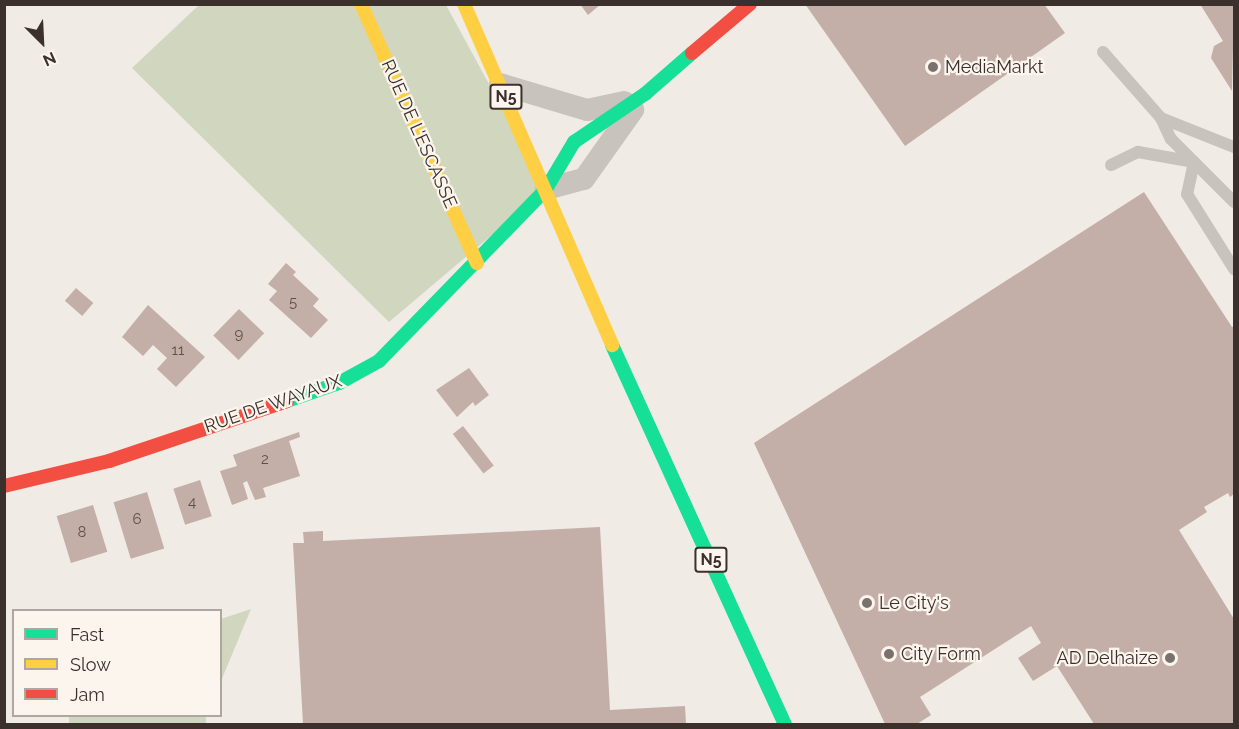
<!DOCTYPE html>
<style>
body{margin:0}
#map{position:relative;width:1239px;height:729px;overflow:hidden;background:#f0ebe5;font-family:Raleway,sans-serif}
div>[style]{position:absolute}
.green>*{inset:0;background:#d1d6bf;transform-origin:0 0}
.building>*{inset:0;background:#c3afa7;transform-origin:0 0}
.lane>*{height:12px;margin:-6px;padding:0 6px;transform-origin:6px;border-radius:6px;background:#c9c3be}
.street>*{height:22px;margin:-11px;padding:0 11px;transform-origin:11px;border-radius:11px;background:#c9c3be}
.fast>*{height:14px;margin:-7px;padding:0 7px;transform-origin:7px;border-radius:7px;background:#16e098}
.slow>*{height:14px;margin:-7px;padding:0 7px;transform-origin:7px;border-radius:7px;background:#ffcf43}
.jam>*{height:14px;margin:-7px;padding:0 7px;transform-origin:7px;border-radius:7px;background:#f24e42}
.dots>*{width:16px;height:16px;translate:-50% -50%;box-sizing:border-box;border:3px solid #fbf5ee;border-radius:50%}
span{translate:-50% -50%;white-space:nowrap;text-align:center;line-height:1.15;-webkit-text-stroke:4.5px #fbf5ee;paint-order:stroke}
.number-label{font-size:15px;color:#5d504a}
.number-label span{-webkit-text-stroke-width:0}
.shield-label span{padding:2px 4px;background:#fbf5ee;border:2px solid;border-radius:4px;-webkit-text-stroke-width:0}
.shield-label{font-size:16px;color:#3b302b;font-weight:700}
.poi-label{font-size:18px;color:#3b302b}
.left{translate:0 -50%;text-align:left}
.right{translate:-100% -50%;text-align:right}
.street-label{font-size:18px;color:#3b302b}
.frame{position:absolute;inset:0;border:6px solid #3b302b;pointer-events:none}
.legend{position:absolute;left:12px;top:609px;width:210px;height:108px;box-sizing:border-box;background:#fbf5ee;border:2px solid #aea6a0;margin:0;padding:8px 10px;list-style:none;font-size:18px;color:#3b302b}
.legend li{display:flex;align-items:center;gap:12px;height:30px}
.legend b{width:30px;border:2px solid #aea6a0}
.north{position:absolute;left:12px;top:12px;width:60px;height:60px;-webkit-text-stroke:4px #fbf5ee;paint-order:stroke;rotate:156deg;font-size:16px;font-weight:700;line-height:24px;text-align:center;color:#3b302b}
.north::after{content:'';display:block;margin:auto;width:21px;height:27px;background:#3b302b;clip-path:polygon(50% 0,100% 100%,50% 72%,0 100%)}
</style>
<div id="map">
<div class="green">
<i style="clip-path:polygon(199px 5px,446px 5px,546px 189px,389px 322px,132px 68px)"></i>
<i style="clip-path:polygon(251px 609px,221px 681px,221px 619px)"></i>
<i style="left:69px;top:716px;width:137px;height:8px"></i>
</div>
<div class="building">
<i style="clip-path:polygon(580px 4px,601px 4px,588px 15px)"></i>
<i style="clip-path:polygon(805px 4px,1044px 4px,1065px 33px,905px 146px)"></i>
<i style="clip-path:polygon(1200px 4px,1234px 4px,1232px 91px,1211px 58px,1214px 46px,1223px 41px)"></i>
<i style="clip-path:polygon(1144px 192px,1232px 327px,1234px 326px,1234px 494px,1230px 497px,1228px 493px,1204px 507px,1207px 512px,1179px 530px,1234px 619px,1234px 724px,1094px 724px,1057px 666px,1033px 681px,1018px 658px,1041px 643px,1031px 626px,920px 697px,931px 715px,917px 724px,885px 724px,754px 443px)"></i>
<i style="clip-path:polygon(286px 263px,296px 272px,293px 275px,319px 299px,313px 306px,328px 320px,311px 338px,269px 300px,277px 291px,268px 284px)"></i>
<i style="left:76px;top:288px;width:23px;height:17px;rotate:41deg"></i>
<i style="clip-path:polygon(148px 305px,205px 357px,176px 387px,157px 369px,167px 358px,153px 345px,143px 356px,122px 337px)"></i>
<i style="left:239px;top:309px;width:35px;height:37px;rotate:44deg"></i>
<i style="clip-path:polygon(469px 368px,489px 395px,475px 406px,473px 402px,457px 417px,436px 390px)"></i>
<i style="left:463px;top:426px;width:50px;height:13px;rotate:52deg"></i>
<i style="clip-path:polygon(299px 432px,300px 437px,289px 441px,300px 476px,263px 488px,266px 497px,255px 500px,247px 481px,243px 483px,248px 499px,232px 505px,220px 471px,237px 466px,233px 455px)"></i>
<i style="left:200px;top:480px;width:38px;height:28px;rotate:72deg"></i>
<i style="left:147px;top:492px;width:59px;height:35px;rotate:73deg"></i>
<i style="left:93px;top:505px;width:49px;height:38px;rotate:73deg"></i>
<i style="clip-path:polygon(600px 527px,610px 710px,685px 706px,686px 724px,303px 724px,293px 543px,304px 543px,303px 532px,323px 531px,323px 541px)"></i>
</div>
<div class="lane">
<i style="left:1103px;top:52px;width:88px;rotate:48.7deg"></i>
<i style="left:1161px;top:118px;width:23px;rotate:65deg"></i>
<i style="left:1171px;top:139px;width:89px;rotate:45deg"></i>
<i style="left:1161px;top:118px;width:79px;rotate:21.7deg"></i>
<i style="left:1194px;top:162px;width:33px;rotate:102deg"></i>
<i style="left:1187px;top:194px;width:89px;rotate:57.9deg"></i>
<i style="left:1111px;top:165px;width:30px;rotate:-26deg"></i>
<i style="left:1138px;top:152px;width:57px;rotate:10.1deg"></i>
</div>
<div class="street">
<i style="left:500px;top:84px;width:91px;rotate:16.6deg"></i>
<i style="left:587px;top:110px;width:38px;rotate:-12deg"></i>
<i style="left:546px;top:189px;width:39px;rotate:-15deg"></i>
<i style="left:584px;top:179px;width:85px;rotate:-54.6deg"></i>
</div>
<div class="fast">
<i style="left:612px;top:345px;width:417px;rotate:65.5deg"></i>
<i style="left:287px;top:401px;width:55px;rotate:-19.1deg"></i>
<i style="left:339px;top:383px;width:46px;rotate:-28.8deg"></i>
<i style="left:379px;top:361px;width:240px;rotate:-45.8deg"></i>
<i style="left:546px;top:189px;width:55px;rotate:-59.2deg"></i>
<i style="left:574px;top:142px;width:86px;rotate:-34.1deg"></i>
<i style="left:645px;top:94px;width:62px;rotate:-41.1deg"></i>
</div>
<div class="slow">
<i style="left:361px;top:4px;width:284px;rotate:65.9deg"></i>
<i style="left:464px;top:4px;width:372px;rotate:66.5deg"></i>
</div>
<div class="jam">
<i style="left:692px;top:53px;width:76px;rotate:-40.2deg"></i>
<i style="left:4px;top:486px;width:108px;rotate:-13.4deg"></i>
<i style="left:109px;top:461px;width:188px;rotate:-18.6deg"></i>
</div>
<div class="dots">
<i style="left:933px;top:67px;background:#7a716c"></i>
<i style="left:867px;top:603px;background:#7a716c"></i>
<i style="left:889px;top:654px;background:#7a716c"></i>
<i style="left:1170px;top:658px;background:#7a716c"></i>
</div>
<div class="number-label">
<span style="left:293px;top:303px">5</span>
<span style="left:239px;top:335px">9</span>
<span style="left:178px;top:351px">11</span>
<span style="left:265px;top:460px">2</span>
<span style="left:192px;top:503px">4</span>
<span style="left:137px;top:520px">6</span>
<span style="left:82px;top:533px">8</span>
</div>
<div class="shield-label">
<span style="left:506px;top:97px">N5</span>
<span style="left:711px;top:560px">N5</span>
</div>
<div class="poi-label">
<span class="left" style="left:945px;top:67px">MediaMarkt</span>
<span class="left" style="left:879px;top:603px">Le City's</span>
<span class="left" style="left:901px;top:654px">City Form</span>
<span class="right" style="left:1158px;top:658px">AD Delhaize</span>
</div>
<div class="street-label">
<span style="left:419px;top:134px;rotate:66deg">RUE DE L'ESCASSE</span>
<span style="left:273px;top:404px;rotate:-19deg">RUE DE WAYAUX</span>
</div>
<div class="frame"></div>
<ul class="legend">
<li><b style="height:8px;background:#16e098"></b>Fast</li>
<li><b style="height:8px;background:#ffcf43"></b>Slow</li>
<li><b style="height:8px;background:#f24e42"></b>Jam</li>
</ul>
<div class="north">N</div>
</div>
